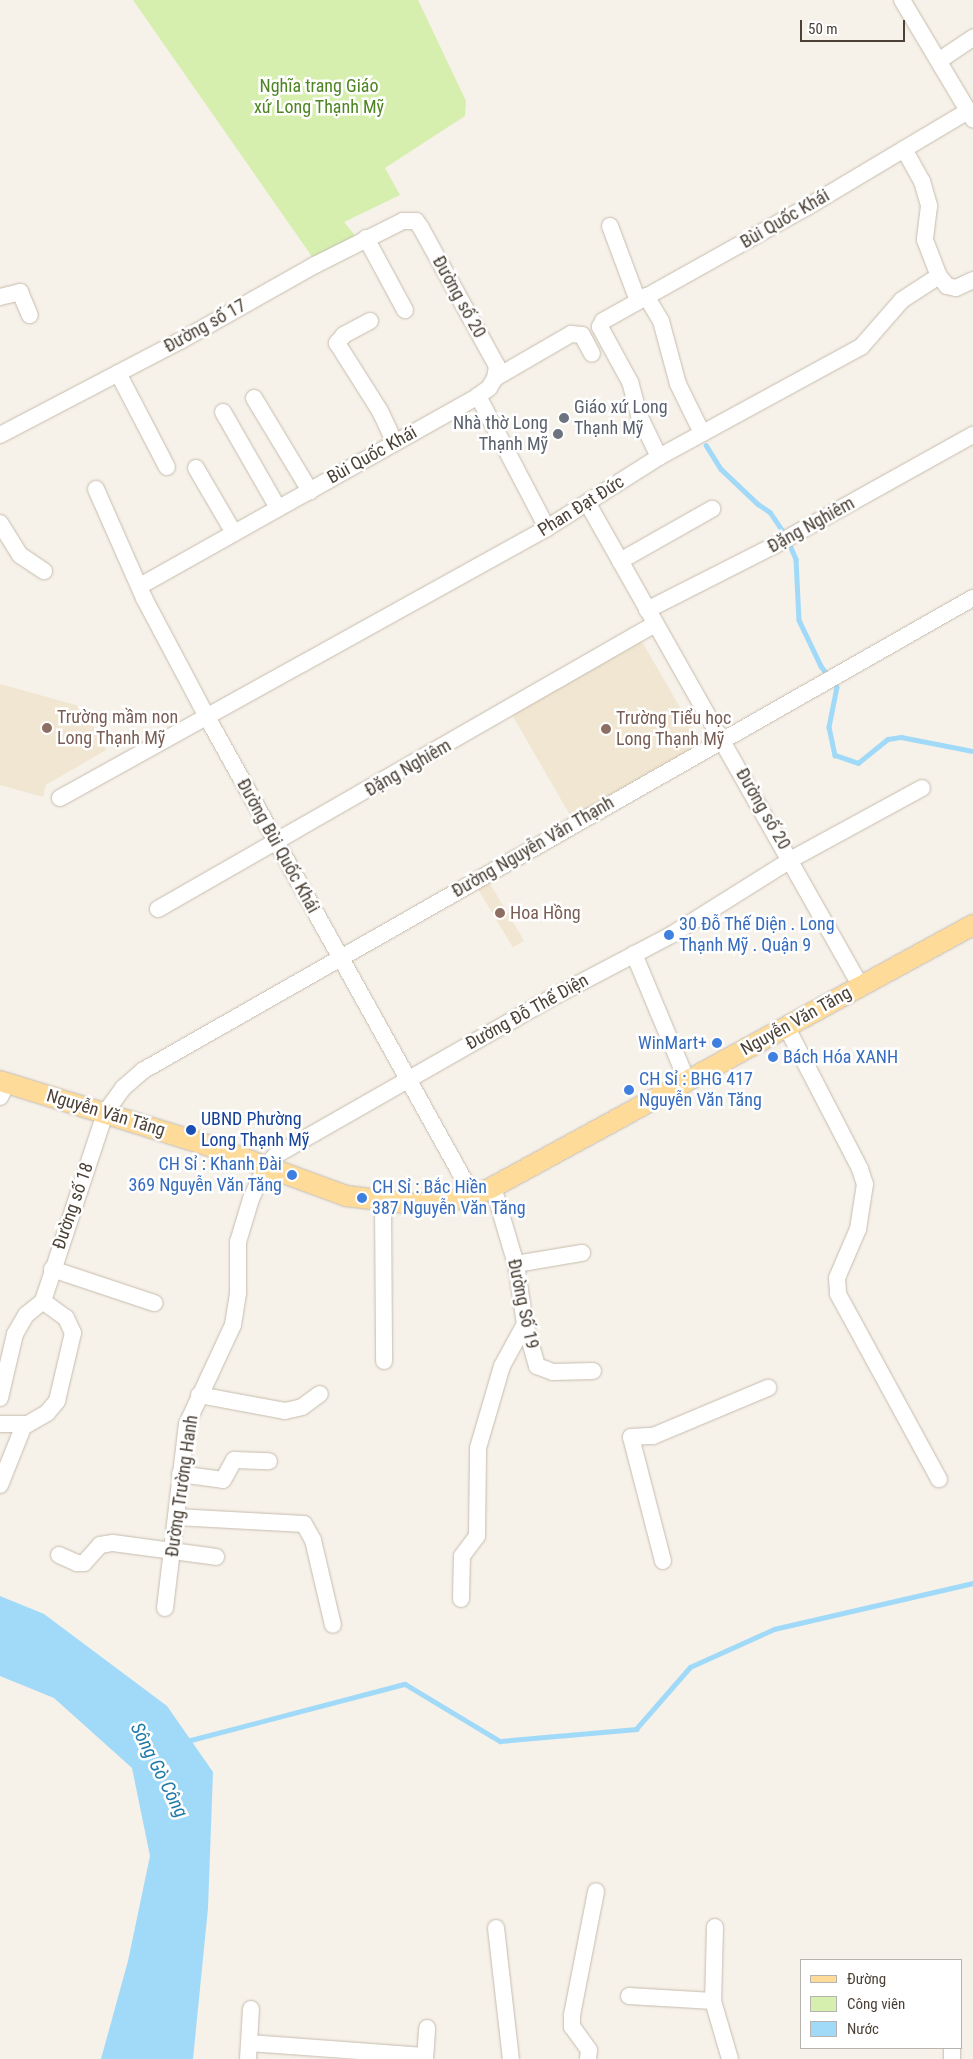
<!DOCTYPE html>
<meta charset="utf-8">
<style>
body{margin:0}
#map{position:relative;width:973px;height:2059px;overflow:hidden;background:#f6f1e9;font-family:"Roboto Condensed",sans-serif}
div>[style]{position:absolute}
.education>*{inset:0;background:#f1e6d2;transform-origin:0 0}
.green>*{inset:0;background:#d6eeae}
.water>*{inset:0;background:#a0daf8}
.stream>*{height:4.5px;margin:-2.25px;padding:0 2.25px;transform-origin:2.25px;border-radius:2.25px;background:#a0daf8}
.roads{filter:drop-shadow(0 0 1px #c6bcad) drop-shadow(0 0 1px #c6bcad)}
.minor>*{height:16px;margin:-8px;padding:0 8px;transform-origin:8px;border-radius:8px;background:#fff}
.major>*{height:20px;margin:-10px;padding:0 10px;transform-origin:10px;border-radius:10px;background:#ffdb99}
.dots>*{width:14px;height:14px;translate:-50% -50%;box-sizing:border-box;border:2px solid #fff;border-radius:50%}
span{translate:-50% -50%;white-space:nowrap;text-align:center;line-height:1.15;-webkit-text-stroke:5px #fff;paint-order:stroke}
.park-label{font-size:18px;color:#4e8422}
.street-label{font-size:18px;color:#4b4136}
.worship-label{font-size:18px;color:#5b616d}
.left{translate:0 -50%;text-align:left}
.right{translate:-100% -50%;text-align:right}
.education-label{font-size:18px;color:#785e54}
.shop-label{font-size:18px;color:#366cbe}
.transit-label{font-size:18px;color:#164399}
.water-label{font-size:19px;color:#1f79a9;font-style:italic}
.legend{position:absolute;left:800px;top:1959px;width:162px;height:90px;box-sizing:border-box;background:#fff;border:1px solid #b7b3af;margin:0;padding:6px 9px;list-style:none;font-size:15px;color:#4b4136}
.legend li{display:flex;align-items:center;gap:10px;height:25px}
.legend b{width:25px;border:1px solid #b7b3af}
.scale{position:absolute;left:800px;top:20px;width:105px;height:22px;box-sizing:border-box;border:2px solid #4b4136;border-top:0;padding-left:6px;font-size:15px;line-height:18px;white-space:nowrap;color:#4b4136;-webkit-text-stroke:4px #fff;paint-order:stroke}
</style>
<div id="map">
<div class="education">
<i style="left:641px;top:640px;width:122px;height:149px;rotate:60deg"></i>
<i style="clip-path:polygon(0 684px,83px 707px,106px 750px,46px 785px,43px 797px,0 785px)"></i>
<i style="left:487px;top:879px;width:72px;height:13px;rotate:59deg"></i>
</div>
<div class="green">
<i style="clip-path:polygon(133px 0,418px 0,466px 101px,465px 116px,385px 168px,400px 195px,344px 222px,357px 238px,313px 258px)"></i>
</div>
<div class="water">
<i style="clip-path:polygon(0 1596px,44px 1614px,167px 1706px,213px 1772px,208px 1908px,193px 2059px,101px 2059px,128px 1961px,150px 1856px,132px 1768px,54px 1698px,0 1676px)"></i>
</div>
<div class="stream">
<i style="left:706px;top:445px;width:28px;rotate:58deg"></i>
<i style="left:721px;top:469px;width:51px;rotate:43.4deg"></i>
<i style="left:758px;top:504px;width:14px;rotate:34deg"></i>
<i style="left:770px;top:512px;width:27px;rotate:56deg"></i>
<i style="left:788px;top:541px;width:20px;rotate:66deg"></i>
<i style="left:796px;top:559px;width:61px;rotate:87.2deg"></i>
<i style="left:799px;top:620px;width:51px;rotate:64.4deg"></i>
<i style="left:821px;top:666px;width:26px;rotate:53deg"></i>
<i style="left:837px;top:687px;width:41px;rotate:101.3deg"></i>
<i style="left:829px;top:727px;width:29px;rotate:78deg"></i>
<i style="left:835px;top:755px;width:24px;rotate:19deg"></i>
<i style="left:858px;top:763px;width:38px;rotate:-39deg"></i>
<i style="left:888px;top:739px;width:13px;rotate:-9deg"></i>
<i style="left:901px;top:737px;width:73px;rotate:11deg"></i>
<i style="left:187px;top:1741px;width:225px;rotate:-14.7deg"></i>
<i style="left:405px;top:1684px;width:111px;rotate:31deg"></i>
<i style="left:500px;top:1741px;width:137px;rotate:-5deg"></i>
<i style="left:636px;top:1729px;width:82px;rotate:-48.9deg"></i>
<i style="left:690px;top:1667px;width:92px;rotate:-24.3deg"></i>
<i style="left:774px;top:1629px;width:204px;rotate:-13deg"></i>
</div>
<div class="roads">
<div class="minor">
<i style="left:902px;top:0;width:139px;rotate:59.2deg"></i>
<i style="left:940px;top:60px;width:40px;rotate:-34deg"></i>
<i style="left:904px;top:149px;width:37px;rotate:61deg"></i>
<i style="left:922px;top:181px;width:26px;rotate:74deg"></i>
<i style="left:929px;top:206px;width:34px;rotate:97deg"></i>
<i style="left:925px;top:240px;width:39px;rotate:69deg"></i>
<i style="left:939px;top:276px;width:13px;rotate:51deg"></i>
<i style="left:947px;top:286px;width:9px;rotate:13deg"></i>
<i style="left:956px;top:288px;width:19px;rotate:-25deg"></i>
<i style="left:610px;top:226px;width:80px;rotate:69.5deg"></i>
<i style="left:366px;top:238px;width:82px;rotate:61.6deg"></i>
<i style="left:646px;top:296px;width:29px;rotate:59deg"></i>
<i style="left:661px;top:321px;width:65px;rotate:74.9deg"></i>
<i style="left:678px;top:384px;width:55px;rotate:63.9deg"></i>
<i style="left:0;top:297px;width:21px;rotate:-14deg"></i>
<i style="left:20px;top:292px;width:25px;rotate:67deg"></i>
<i style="left:370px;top:321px;width:30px;rotate:152deg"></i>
<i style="left:344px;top:335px;width:11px;rotate:131deg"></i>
<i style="left:337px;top:343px;width:80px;rotate:57.7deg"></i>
<i style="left:380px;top:411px;width:35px;rotate:65deg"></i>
<i style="left:118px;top:373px;width:106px;rotate:62.5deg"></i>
<i style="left:478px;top:396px;width:149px;rotate:62.4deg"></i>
<i style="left:254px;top:398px;width:109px;rotate:58.9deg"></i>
<i style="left:223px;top:412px;width:111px;rotate:60.2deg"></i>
<i style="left:0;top:435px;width:203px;rotate:-27.6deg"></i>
<i style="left:180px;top:341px;width:155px;rotate:-29.4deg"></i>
<i style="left:315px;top:265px;width:98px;rotate:-26.6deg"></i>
<i style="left:403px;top:221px;width:13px"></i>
<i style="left:416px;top:221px;width:9px;rotate:54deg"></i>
<i style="left:421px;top:228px;width:158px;rotate:61.2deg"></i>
<i style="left:497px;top:366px;width:12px;rotate:99deg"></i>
<i style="left:659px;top:457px;width:47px;rotate:-115.5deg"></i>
<i style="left:639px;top:415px;width:34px;rotate:-105deg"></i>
<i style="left:630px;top:382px;width:63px;rotate:-118.6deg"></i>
<i style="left:600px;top:327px;width:7px;rotate:-63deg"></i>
<i style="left:603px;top:321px;width:234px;rotate:-29.2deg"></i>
<i style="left:807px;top:207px;width:187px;rotate:-30.8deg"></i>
<i style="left:196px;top:468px;width:75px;rotate:59.7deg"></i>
<i style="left:96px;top:489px;width:119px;rotate:66.2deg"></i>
<i style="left:144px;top:598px;width:135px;rotate:62.1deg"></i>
<i style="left:207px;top:717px;width:548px;rotate:60.96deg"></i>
<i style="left:588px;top:504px;width:553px;rotate:60.51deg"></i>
<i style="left:0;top:523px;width:38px;rotate:58deg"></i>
<i style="left:20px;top:555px;width:29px;rotate:34deg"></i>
<i style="left:620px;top:561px;width:106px;rotate:-29.5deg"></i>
<i style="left:140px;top:586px;width:388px;rotate:-29.3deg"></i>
<i style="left:478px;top:396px;width:14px;rotate:-36deg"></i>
<i style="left:489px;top:388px;width:12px;rotate:-59deg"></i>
<i style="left:495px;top:378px;width:88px;rotate:-30.1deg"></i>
<i style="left:571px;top:334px;width:11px;rotate:5deg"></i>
<i style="left:582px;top:335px;width:21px;rotate:62deg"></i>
<i style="left:647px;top:610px;width:144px;rotate:-26.9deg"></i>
<i style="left:775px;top:545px;width:227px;rotate:-29.1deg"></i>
<i style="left:60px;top:798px;width:557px;rotate:-29deg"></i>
<i style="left:547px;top:528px;width:133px;rotate:-32.4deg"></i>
<i style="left:659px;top:457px;width:230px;rotate:-28.6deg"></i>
<i style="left:861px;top:347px;width:62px;rotate:-48.9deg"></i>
<i style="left:902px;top:300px;width:44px;rotate:-33deg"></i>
<i style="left:158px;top:909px;width:573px;rotate:-29.83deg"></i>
<i style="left:634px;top:954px;width:138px;rotate:67.3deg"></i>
<i style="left:786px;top:1026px;width:161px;rotate:62.6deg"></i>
<i style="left:860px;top:1169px;width:16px;rotate:72deg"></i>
<i style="left:865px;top:1184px;width:46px;rotate:98.8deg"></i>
<i style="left:858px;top:1229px;width:53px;rotate:113.2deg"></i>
<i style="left:837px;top:1278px;width:16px;rotate:86deg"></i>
<i style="left:838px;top:1294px;width:211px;rotate:61.4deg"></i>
<i style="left:0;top:1097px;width:16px;rotate:-63deg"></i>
<i style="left:493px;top:1187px;width:80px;rotate:73.4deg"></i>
<i style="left:516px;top:1264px;width:61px;rotate:81.5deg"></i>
<i style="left:525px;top:1324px;width:44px;rotate:74.1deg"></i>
<i style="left:537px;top:1366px;width:17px;rotate:21deg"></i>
<i style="left:553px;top:1372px;width:40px;rotate:-1.4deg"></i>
<i style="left:383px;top:1202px;width:159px;rotate:89.6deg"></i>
<i style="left:516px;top:1264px;width:67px;rotate:-9.5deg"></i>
<i style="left:52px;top:1269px;width:108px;rotate:18.4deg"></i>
<i style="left:199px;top:1395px;width:87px;rotate:10.5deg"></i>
<i style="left:285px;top:1411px;width:17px;rotate:-13deg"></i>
<i style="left:302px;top:1407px;width:22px;rotate:-36deg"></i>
<i style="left:0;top:1398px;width:66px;rotate:-76.8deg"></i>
<i style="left:15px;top:1334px;width:22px;rotate:-60deg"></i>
<i style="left:26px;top:1315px;width:22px;rotate:-39deg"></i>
<i style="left:0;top:1424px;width:28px"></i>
<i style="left:28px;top:1424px;width:22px;rotate:-30deg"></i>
<i style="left:47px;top:1413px;width:16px;rotate:-50deg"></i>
<i style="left:57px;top:1401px;width:70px;rotate:-76.8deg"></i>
<i style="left:73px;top:1333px;width:17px;rotate:-115deg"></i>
<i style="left:66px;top:1318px;width:29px;rotate:-144deg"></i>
<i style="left:43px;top:1301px;width:198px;rotate:-71.7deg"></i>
<i style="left:105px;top:1113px;width:31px;rotate:-54deg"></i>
<i style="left:123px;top:1088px;width:28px;rotate:-41deg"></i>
<i style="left:144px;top:1070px;width:954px;rotate:-29.66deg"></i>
<i style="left:180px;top:1474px;width:43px;rotate:7.9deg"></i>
<i style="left:223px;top:1480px;width:23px;rotate:-61deg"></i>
<i style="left:234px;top:1460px;width:35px;rotate:2deg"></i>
<i style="left:0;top:1485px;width:65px;rotate:-68.2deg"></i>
<i style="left:176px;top:1517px;width:128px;rotate:3.1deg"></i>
<i style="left:304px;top:1524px;width:18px;rotate:61deg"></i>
<i style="left:313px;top:1540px;width:87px;rotate:76.8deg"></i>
<i style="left:59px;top:1555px;width:20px;rotate:24deg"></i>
<i style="left:77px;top:1563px;width:7px"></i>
<i style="left:84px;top:1563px;width:24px;rotate:-48deg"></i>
<i style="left:100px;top:1545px;width:13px;rotate:-9deg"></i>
<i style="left:113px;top:1543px;width:104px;rotate:7.7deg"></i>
<i style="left:663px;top:1561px;width:128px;rotate:-104.5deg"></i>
<i style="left:631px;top:1437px;width:22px;rotate:-3deg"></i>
<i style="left:653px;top:1436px;width:125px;rotate:-22.7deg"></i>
<i style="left:461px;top:1599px;width:43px;rotate:-88.7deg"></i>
<i style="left:462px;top:1556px;width:25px;rotate:-53deg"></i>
<i style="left:477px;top:1536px;width:88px;rotate:-89.3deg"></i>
<i style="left:478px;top:1448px;width:85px;rotate:-73.7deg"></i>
<i style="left:502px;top:1366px;width:48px;rotate:-61.3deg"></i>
<i style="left:165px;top:1608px;width:185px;rotate:-83.2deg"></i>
<i style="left:187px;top:1424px;width:109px;rotate:-65.1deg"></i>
<i style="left:233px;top:1325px;width:33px;rotate:-81deg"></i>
<i style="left:238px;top:1292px;width:50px;rotate:-90deg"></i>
<i style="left:238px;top:1242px;width:45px;rotate:-73.2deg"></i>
<i style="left:251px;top:1199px;width:34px;rotate:-66deg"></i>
<i style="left:265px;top:1168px;width:17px;rotate:-50deg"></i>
<i style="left:276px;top:1155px;width:321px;rotate:-29.7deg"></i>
<i style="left:555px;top:996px;width:131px;rotate:-27.7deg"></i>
<i style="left:671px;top:935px;width:143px;rotate:-32.1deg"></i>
<i style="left:792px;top:859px;width:148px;rotate:-28.6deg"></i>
<i style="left:715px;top:1927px;width:74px;rotate:91.5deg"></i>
<i style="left:713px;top:2001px;width:60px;rotate:73.7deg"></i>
<i style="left:496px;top:1928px;width:132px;rotate:83.5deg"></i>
<i style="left:629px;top:1996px;width:84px;rotate:3.4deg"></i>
<i style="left:249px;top:2043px;width:176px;rotate:4.2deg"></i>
<i style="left:248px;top:2059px;width:50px;rotate:-86.6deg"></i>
<i style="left:425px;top:2059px;width:31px;rotate:-86deg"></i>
<i style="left:588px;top:2059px;width:9px;rotate:-84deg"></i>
<i style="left:589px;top:2050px;width:29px;rotate:-126deg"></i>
<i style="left:572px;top:2027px;width:12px;rotate:-90deg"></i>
<i style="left:572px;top:2015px;width:126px;rotate:-79deg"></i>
<i style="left:952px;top:2059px;width:11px;rotate:-90deg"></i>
</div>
<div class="major">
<i style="left:0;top:1081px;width:217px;rotate:17.2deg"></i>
<i style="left:207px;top:1145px;width:148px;rotate:20.1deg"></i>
<i style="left:346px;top:1196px;width:66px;rotate:6.9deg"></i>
<i style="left:412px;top:1204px;width:30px;rotate:-4deg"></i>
<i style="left:442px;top:1202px;width:32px;rotate:-11deg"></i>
<i style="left:473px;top:1196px;width:22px;rotate:-24deg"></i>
<i style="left:493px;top:1187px;width:547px;rotate:-28.63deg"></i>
</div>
</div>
<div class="dots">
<i style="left:564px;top:418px;background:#6b7280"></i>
<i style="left:558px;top:434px;background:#6b7280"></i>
<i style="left:47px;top:728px;background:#8d6e63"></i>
<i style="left:606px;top:729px;background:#8d6e63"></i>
<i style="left:500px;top:913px;background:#8d6e63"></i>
<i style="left:669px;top:935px;background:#3f7fe0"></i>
<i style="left:717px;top:1043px;background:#3f7fe0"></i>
<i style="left:773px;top:1057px;background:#3f7fe0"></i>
<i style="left:629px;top:1090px;background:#3f7fe0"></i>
<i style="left:191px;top:1130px;background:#1a4fb4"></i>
<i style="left:292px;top:1175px;background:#3f7fe0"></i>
<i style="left:362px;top:1198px;background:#3f7fe0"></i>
</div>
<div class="park-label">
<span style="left:319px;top:97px">Nghĩa trang Giáo<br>xứ Long Thạnh Mỹ</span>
</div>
<div class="street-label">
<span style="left:785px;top:219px;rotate:-30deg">Bùi Quốc Khái</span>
<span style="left:459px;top:297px;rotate:61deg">Đường số 20</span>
<span style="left:205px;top:326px;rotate:-29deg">Đường số 17</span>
<span style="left:372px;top:455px;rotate:-29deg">Bùi Quốc Khái</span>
<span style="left:581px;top:506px;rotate:-32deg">Phan Đạt Đức</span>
<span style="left:811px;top:525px;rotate:-29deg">Đặng Nghiêm</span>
<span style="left:408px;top:768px;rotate:-30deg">Đặng Nghiêm</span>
<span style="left:763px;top:809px;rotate:60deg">Đường số 20</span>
<span style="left:278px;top:846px;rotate:61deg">Đường Bùi Quốc Khái</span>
<span style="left:533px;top:847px;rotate:-30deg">Đường Nguyễn Văn Thạnh</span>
<span style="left:527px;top:1012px;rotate:-29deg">Đường Đỗ Thế Diện</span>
<span style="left:796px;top:1021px;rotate:-29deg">Nguyễn Văn Tăng</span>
<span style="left:106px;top:1113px;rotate:17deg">Nguyễn Văn Tăng</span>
<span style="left:73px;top:1206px;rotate:-71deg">Đường số 18</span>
<span style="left:523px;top:1304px;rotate:78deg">Đường Số 19</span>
<span style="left:182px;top:1486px;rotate:-82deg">Đường Trường Hanh</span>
</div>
<div class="worship-label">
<span class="left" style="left:574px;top:418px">Giáo xứ Long<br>Thạnh Mỹ</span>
<span class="right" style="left:548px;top:434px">Nhà thờ Long<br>Thạnh Mỹ</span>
</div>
<div class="education-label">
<span class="left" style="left:57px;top:728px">Trường mầm non<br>Long Thạnh Mỹ</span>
<span class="left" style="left:616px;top:729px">Trường Tiểu học<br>Long Thạnh Mỹ</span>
<span class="left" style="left:510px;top:913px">Hoa Hồng</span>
</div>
<div class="shop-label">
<span class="left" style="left:679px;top:935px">30 Đỗ Thế Diện . Long<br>Thạnh Mỹ . Quận 9</span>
<span class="right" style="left:707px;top:1043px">WinMart+</span>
<span class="left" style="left:783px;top:1057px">Bách Hóa XANH</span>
<span class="left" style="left:639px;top:1090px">CH Sỉ : BHG 417<br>Nguyễn Văn Tăng</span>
<span class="right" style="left:282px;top:1175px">CH Sỉ : Khanh Đài<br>369 Nguyễn Văn Tăng</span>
<span class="left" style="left:372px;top:1198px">CH Sỉ : Bắc Hiền<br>387 Nguyễn Văn Tăng</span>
</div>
<div class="transit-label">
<span class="left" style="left:201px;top:1130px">UBND Phường<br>Long Thạnh Mỹ</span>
</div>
<div class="water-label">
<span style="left:159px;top:1770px;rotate:63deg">Sông Gò Công</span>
</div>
<ul class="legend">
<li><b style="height:6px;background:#ffdb99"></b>Đường</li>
<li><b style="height:14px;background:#d6eeae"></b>Công viên</li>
<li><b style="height:14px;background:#a0daf8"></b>Nước</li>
</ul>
<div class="scale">50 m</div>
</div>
